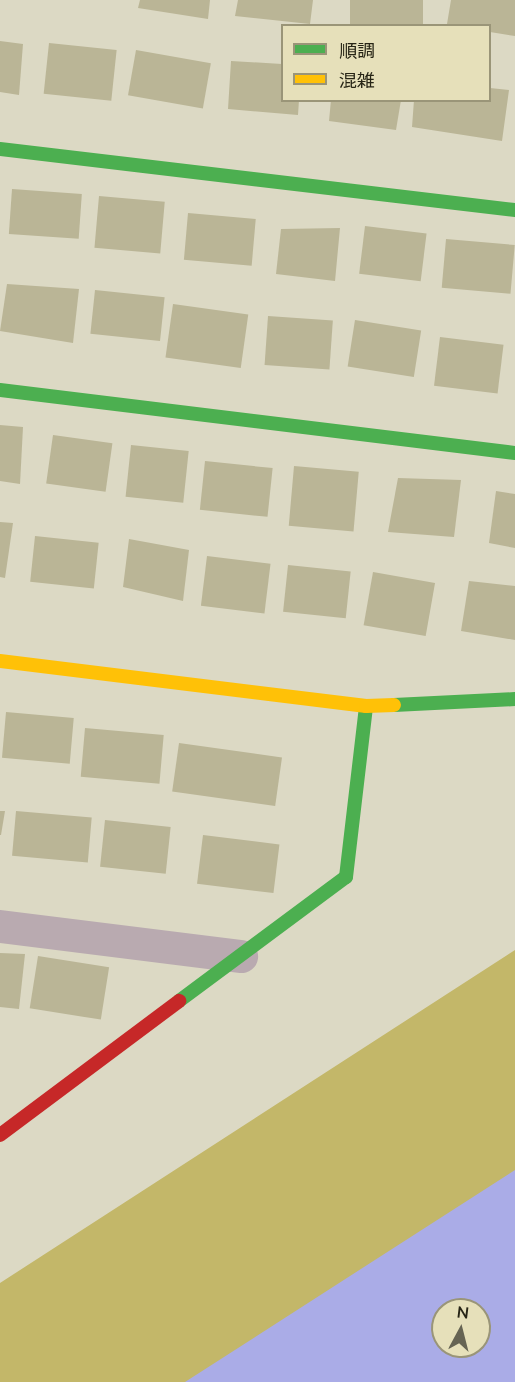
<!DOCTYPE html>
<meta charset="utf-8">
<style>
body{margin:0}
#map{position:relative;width:515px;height:1382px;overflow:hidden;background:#dcd9c4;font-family:Mulish,"Noto Sans JP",sans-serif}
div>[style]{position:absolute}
.forest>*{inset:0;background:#c3b769}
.water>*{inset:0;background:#aaace7}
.building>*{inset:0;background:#bab596;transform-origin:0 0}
.street>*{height:33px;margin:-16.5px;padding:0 16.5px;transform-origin:16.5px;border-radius:16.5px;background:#b9aab0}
.fast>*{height:14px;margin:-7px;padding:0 7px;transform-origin:7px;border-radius:7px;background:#4caf50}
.slow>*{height:14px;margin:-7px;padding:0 7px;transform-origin:7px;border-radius:7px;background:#ffc107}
.jam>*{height:14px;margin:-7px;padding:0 7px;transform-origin:7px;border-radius:7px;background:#c62828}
span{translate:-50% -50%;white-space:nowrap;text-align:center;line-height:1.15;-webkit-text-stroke:4.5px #e6e0ba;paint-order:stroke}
.legend{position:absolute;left:281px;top:24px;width:210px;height:78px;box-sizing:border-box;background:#e6e0ba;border:2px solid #9a9578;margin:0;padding:8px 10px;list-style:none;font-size:18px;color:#272516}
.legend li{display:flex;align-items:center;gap:12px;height:30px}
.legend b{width:30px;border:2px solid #9a9578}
.north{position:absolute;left:431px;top:1298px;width:60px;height:60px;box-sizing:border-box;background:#e6e0ba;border:2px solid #9a9578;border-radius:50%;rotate:7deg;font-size:16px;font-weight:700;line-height:24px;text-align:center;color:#272516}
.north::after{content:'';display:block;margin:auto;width:21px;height:27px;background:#666453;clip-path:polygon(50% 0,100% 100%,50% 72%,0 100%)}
</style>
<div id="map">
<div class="forest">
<i style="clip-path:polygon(evenodd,515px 950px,515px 1382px,0 1382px,0 1283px,515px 950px,443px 1310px,479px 1310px,479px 1346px,443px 1346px,443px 1310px)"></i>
</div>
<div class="water">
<i style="clip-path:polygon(evenodd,515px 1170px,515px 1382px,185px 1382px,515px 1170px,443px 1310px,479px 1310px,479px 1346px,443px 1346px,443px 1310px)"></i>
</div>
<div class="building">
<i style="clip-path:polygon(140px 0,210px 0,208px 19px,138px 8px)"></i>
<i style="clip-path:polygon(238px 0,313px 0,310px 24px,235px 16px)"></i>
<i style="left:350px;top:0;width:73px;height:26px"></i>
<i style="clip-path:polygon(451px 0,515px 0,515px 36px,490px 32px,490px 26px,447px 24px)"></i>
<i style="clip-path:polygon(0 41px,23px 44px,19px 95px,0 92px)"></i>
<i style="left:49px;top:43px;width:68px;height:51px;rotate:6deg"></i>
<i style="left:136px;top:50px;width:76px;height:46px;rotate:10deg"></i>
<i style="clip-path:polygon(231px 61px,282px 64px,282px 100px,299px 100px,298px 115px,228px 109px)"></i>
<i style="clip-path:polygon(490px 88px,509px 90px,502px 141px,412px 127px,414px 100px,490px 100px)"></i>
<i style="clip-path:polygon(331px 100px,401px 100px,396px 130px,329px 121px)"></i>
<i style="left:12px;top:189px;width:70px;height:45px;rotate:4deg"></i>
<i style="left:99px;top:196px;width:66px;height:52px;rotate:5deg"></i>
<i style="left:188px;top:213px;width:68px;height:47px;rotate:5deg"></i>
<i style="left:365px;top:226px;width:62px;height:48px;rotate:7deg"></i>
<i style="clip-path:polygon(340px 228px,335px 281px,276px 274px,281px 229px)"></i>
<i style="left:446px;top:239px;width:69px;height:49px;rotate:5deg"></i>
<i style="clip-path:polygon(7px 284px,79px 289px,73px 343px,0 331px)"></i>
<i style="left:95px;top:290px;width:70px;height:44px;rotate:6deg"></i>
<i style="left:173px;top:304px;width:76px;height:54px;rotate:8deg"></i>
<i style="left:268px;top:316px;width:65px;height:49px;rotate:4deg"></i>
<i style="left:355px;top:320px;width:67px;height:47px;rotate:9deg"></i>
<i style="left:440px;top:337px;width:64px;height:49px;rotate:7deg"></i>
<i style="clip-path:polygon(0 425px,23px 427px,20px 484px,0 481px)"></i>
<i style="left:53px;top:435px;width:60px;height:49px;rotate:8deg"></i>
<i style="left:131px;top:445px;width:58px;height:52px;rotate:6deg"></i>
<i style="left:205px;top:461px;width:68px;height:49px;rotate:6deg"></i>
<i style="left:294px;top:466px;width:65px;height:60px;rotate:5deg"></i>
<i style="clip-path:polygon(398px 478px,461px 480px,454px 537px,388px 532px)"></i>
<i style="clip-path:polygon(496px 491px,515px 494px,515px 548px,489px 543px)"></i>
<i style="clip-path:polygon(0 522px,13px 523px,5px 578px,0 577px)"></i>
<i style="left:35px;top:536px;width:64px;height:46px;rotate:6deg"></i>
<i style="clip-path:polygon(129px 539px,189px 550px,183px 601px,123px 587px)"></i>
<i style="left:207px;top:556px;width:64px;height:50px;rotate:7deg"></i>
<i style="left:288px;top:565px;width:63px;height:47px;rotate:6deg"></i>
<i style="left:373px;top:572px;width:63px;height:54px;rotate:10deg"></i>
<i style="clip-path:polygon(469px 581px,515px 586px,515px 640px,461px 631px)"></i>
<i style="left:6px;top:712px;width:68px;height:46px;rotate:5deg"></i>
<i style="left:85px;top:728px;width:79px;height:49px;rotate:5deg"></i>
<i style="left:179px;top:743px;width:104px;height:49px;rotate:8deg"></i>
<i style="clip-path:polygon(0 811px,5px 811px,1px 835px,0 835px)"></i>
<i style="left:16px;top:811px;width:76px;height:45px;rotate:5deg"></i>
<i style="left:105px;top:820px;width:66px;height:47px;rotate:6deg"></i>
<i style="left:203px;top:835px;width:77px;height:49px;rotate:7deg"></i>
<i style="clip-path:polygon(0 953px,25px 954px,19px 1009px,0 1007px)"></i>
<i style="left:38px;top:956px;width:72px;height:53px;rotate:9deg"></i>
</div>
<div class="street">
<i style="left:0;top:926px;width:243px;rotate:7.1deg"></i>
</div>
<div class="fast">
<i style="left:0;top:149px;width:519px;rotate:6.76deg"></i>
<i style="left:0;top:390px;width:519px;rotate:6.97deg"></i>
<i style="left:394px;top:705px;width:121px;rotate:-2.8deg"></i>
<i style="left:179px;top:1001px;width:208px;rotate:-36.6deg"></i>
<i style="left:346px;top:877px;width:172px;rotate:-83.3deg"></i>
</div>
<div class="slow">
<i style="left:0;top:661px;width:369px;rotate:7deg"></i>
<i style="left:366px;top:706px;width:28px;rotate:-2deg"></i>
</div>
<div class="jam">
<i style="left:0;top:1135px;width:224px;rotate:-36.8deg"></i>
</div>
<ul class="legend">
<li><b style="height:8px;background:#4caf50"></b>順調</li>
<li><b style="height:8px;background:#ffc107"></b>混雑</li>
</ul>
<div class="north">N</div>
</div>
